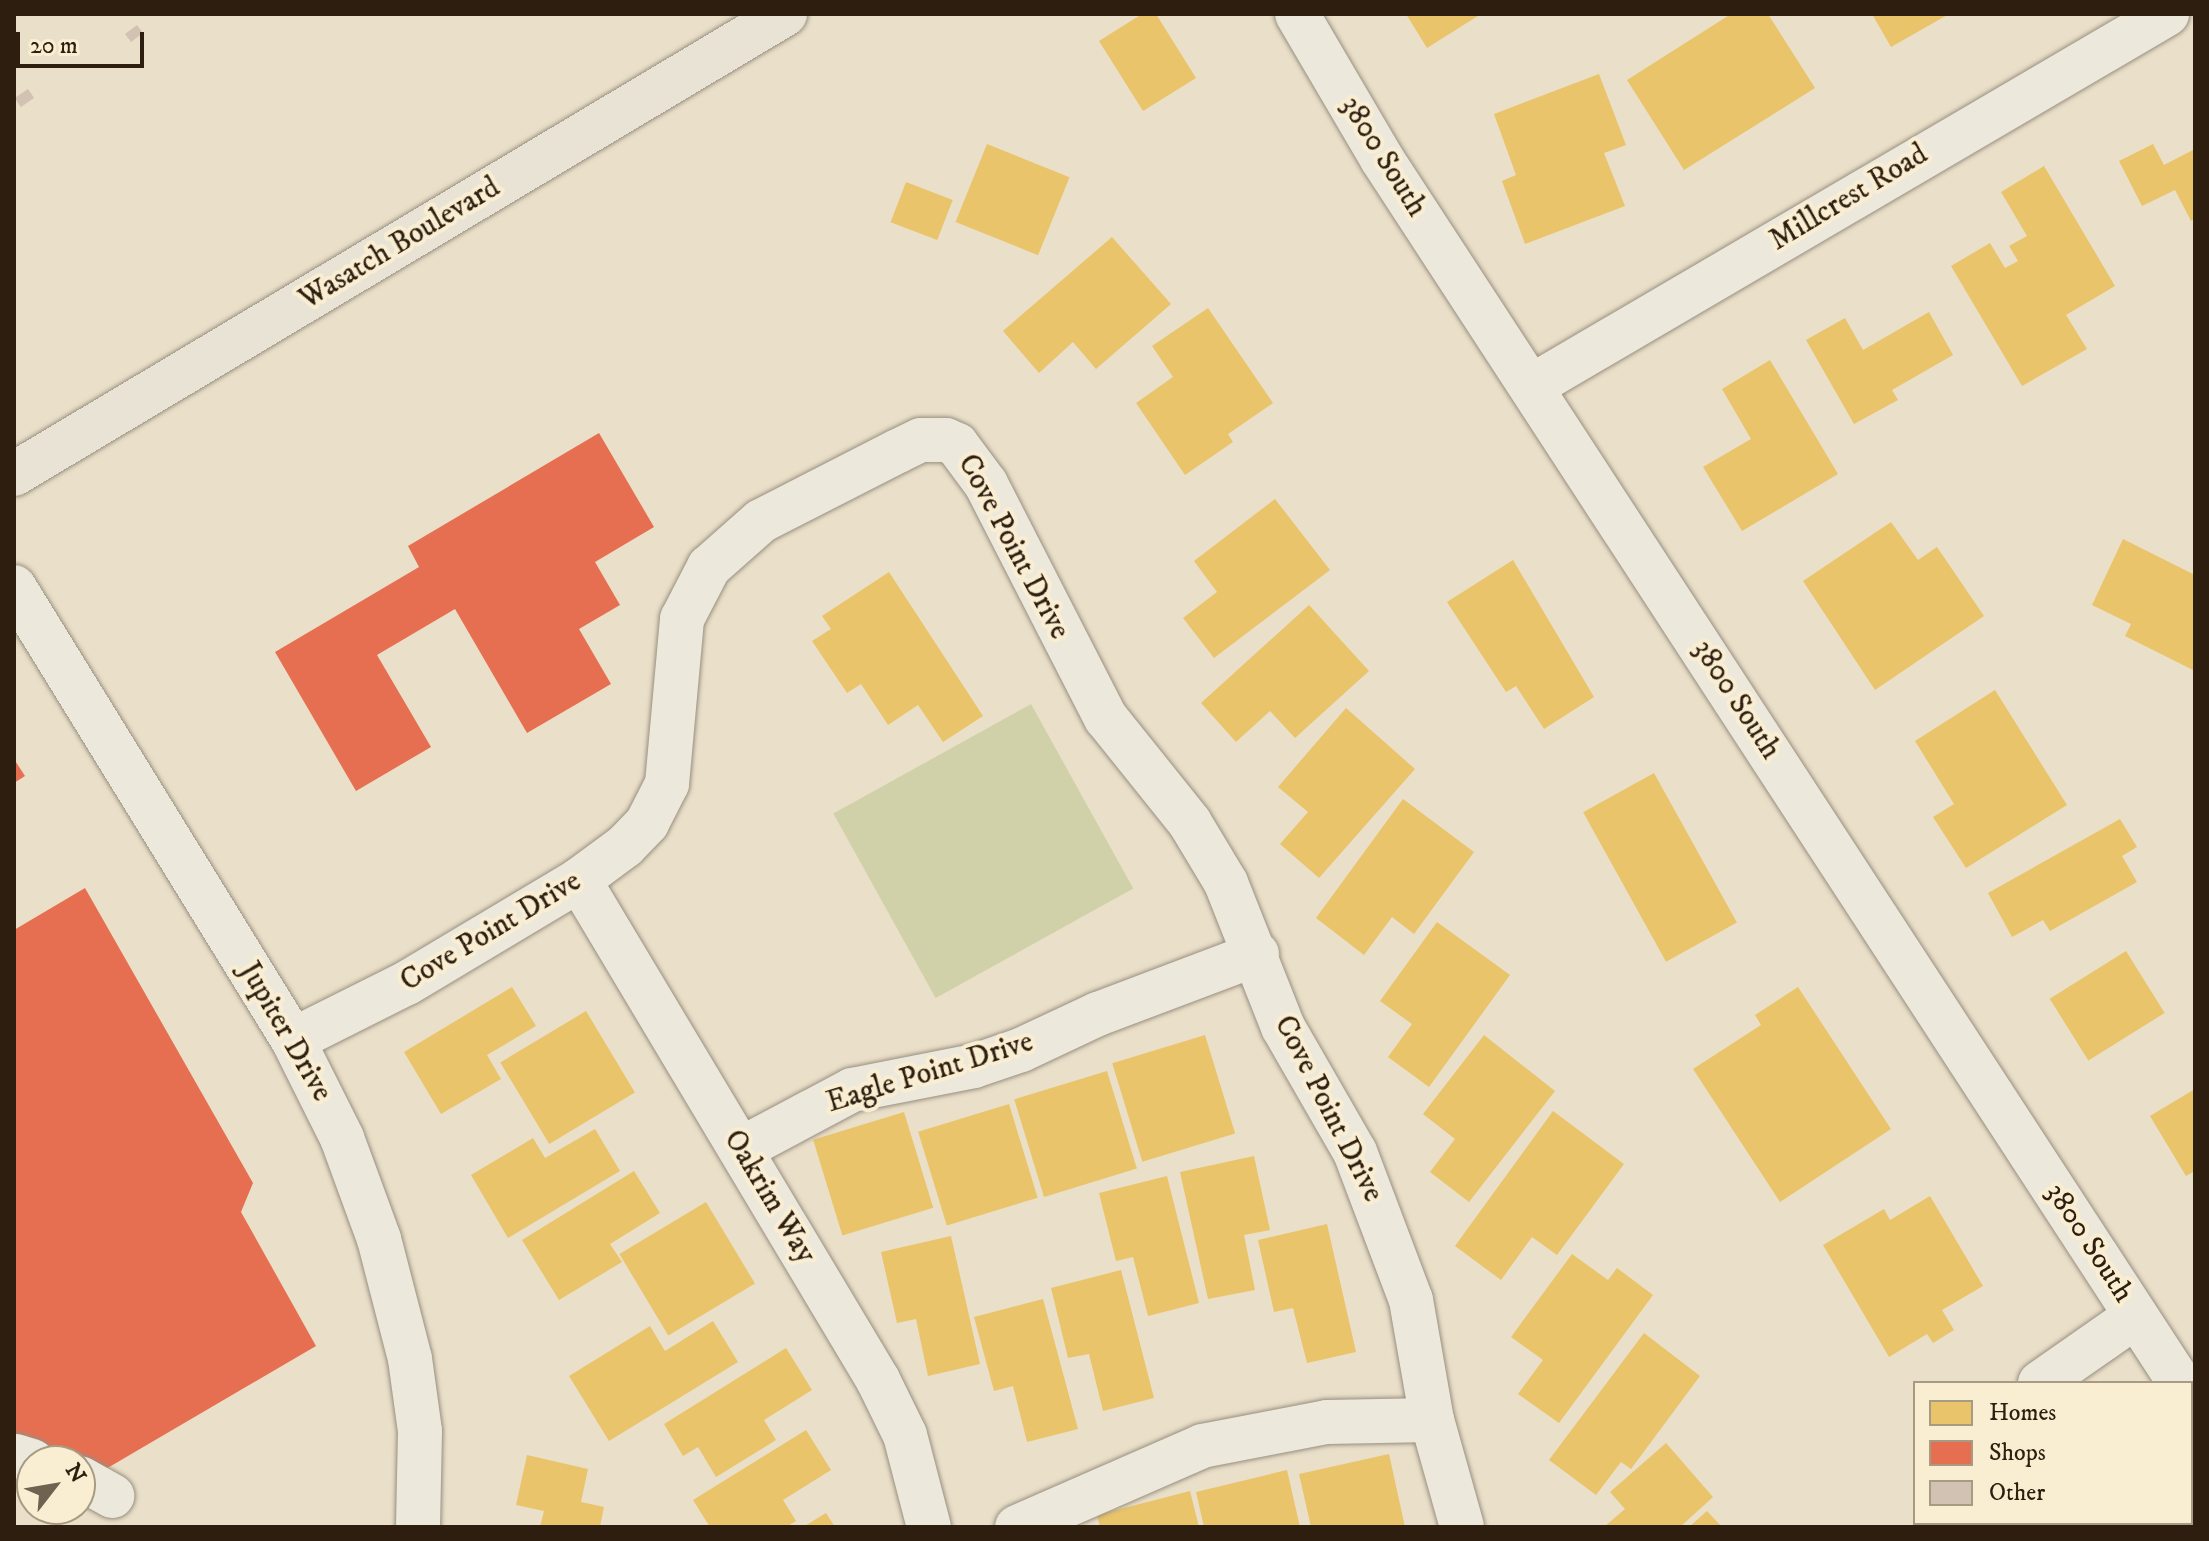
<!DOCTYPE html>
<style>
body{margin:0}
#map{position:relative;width:2209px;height:1541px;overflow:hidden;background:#eadfc8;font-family:"IM FELL DW Pica",serif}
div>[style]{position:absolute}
.green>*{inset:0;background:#d1d1a9;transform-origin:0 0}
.homes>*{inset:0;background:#e9c46a;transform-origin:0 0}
.shops>*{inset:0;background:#e76f51}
.building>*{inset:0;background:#d2c2b3;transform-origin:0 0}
.roads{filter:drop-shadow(0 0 2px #988f80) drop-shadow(0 0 2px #988f80)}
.minor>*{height:44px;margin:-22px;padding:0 22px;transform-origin:22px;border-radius:22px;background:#ede8dc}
.major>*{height:44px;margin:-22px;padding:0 22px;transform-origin:22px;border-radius:22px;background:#e9e3d6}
span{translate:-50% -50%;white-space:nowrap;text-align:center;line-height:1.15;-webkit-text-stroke:8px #faeed2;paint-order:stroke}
.street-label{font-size:30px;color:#2e1e10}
.frame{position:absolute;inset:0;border:16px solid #2e1e10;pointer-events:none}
.legend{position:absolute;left:1913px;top:1381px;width:280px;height:144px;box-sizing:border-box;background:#faeed2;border:2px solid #a89b84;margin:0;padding:10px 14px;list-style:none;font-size:24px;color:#2e1e10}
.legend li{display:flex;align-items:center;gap:16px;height:40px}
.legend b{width:40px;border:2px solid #a89b84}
.north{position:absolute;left:16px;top:1445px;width:80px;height:80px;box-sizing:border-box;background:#faeed2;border:2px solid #a89b84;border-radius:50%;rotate:59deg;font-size:22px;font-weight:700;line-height:32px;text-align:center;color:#2e1e10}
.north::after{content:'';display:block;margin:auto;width:28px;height:36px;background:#706250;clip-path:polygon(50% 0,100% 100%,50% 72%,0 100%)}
.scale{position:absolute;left:16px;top:32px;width:128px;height:36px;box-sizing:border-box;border:4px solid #2e1e10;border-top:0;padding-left:10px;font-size:24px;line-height:28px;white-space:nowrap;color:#2e1e10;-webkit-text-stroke:6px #faeed2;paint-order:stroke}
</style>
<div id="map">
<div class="green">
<i style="left:1031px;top:704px;width:211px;height:226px;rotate:61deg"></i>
</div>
<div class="homes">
<i style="clip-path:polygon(1142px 14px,1156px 14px,1196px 78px,1143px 111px,1099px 41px)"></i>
<i style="clip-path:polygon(1406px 14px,1481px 14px,1427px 48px)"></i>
<i style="clip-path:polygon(1731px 14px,1768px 14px,1815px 88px,1684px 170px,1627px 80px)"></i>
<i style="clip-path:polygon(1872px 14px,1949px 14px,1891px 47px)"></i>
<i style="clip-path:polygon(1599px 74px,1626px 145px,1604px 153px,1625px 206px,1525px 244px,1502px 181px,1516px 175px,1494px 114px)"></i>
<i style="left:987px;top:144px;width:89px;height:84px;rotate:22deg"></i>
<i style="clip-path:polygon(2153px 144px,2164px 165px,2195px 149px,2195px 218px,2191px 221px,2175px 190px,2142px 206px,2119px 161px)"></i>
<i style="clip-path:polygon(2044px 166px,2115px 286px,2066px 315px,2087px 349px,2022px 386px,1951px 266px,1990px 243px,2005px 268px,2018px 261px,2009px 246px,2027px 236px,2001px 192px)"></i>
<i style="left:906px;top:182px;width:50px;height:43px;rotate:21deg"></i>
<i style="clip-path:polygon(1112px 237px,1171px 304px,1096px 369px,1073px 342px,1039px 373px,1003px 331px)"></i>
<i style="clip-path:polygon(1208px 308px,1273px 403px,1228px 434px,1233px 442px,1185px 475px,1136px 403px,1173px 377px,1152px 346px)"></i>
<i style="clip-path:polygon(1929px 312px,1953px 355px,1892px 390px,1898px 400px,1854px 424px,1806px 340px,1845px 318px,1863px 350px)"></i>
<i style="clip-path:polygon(1770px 360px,1838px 474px,1742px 531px,1703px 467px,1751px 439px,1722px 389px)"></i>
<i style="clip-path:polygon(1275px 499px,1330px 570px,1214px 658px,1183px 618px,1217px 592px,1194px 561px)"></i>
<i style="clip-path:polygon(1891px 522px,1918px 560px,1937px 547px,1984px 616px,1875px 690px,1803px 581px)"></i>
<i style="clip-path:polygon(2123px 539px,2195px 575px,2195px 671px,2125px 636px,2131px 624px,2092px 605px)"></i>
<i style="clip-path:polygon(1513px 560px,1594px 697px,1544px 729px,1516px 686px,1506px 692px,1447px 602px)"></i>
<i style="clip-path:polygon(889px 572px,983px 716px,943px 742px,918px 705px,888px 725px,861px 684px,847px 693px,812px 641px,831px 629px,822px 616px)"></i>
<i style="clip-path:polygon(1309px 605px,1369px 671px,1295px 738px,1270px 711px,1236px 742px,1201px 703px)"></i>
<i style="clip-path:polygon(1995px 690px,2067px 805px,1966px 868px,1933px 817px,1954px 804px,1915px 741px)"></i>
<i style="clip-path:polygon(1346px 708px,1415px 769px,1319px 878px,1280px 844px,1308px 812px,1278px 787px)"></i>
<i style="left:1654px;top:773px;width:171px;height:81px;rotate:61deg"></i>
<i style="clip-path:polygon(1403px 799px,1474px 852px,1414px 934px,1392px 917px,1364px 955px,1316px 918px)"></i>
<i style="clip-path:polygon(2120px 819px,2137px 847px,2122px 856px,2137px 882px,2050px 931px,2043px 920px,2012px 937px,1988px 893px)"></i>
<i style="clip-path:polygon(1437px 922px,1510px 975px,1429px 1087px,1388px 1057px,1412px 1024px,1380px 1001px)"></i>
<i style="left:2126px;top:951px;width:73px;height:90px;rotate:58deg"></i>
<i style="clip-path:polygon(512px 987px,536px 1026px,487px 1055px,501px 1079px,441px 1114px,404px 1052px)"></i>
<i style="clip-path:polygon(1798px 987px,1891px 1129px,1780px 1202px,1693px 1069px,1761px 1025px,1755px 1015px)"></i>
<i style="left:586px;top:1011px;width:95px;height:100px;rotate:59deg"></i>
<i style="left:1205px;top:1035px;width:103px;height:97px;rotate:73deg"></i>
<i style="clip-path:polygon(1484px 1035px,1555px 1091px,1469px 1202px,1430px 1172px,1455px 1139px,1423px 1114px)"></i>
<i style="left:1107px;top:1071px;width:102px;height:97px;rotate:73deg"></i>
<i style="clip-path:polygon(2195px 1089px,2195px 1171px,2186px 1176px,2150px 1116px)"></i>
<i style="left:1009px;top:1104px;width:98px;height:95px;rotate:73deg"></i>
<i style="clip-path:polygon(1553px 1111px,1624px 1164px,1557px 1255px,1532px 1237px,1501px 1280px,1455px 1246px)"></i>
<i style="left:904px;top:1112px;width:100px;height:95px;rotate:73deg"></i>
<i style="clip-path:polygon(595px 1129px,620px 1171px,508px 1238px,471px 1175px,533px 1138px,545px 1158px)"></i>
<i style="clip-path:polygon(1254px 1156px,1270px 1230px,1244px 1235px,1255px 1290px,1208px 1299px,1180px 1172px)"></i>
<i style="clip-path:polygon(634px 1171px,660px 1213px,610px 1244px,622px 1262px,559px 1300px,522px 1240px)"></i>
<i style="clip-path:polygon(1167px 1176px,1199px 1303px,1148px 1316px,1133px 1257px,1116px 1261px,1099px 1193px)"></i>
<i style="clip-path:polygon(1930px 1196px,1983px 1286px,1942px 1310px,1954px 1330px,1933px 1343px,1927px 1334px,1889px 1357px,1823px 1245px,1884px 1209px,1890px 1220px)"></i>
<i style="left:706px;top:1202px;width:95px;height:101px;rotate:59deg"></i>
<i style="clip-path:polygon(1327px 1224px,1356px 1352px,1307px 1363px,1293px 1308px,1274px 1312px,1258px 1240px)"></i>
<i style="clip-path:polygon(951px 1236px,980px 1364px,928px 1376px,916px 1319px,897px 1323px,881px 1252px)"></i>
<i style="clip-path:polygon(1572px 1254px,1608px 1280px,1617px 1268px,1653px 1295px,1559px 1423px,1518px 1394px,1543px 1360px,1511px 1337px)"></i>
<i style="clip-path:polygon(1121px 1270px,1154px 1398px,1103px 1411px,1089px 1354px,1068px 1358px,1051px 1288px)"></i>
<i style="clip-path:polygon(1043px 1299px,1078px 1429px,1027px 1442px,1013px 1386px,994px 1391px,974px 1317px)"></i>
<i style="clip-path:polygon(713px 1321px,738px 1362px,609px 1441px,569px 1376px,650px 1326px,665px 1351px)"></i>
<i style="clip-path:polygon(1644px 1333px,1700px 1376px,1631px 1469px,1621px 1462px,1596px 1495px,1549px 1460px)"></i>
<i style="clip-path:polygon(786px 1348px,812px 1390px,764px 1420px,776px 1440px,716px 1477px,698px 1447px,683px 1456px,664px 1424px)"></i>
<i style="clip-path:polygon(806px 1430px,831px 1470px,783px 1500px,796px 1521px,786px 1527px,710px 1527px,693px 1500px)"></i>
<i style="clip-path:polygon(1666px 1443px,1713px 1497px,1680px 1527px,1604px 1527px,1625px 1509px,1610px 1492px)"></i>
<i style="clip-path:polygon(1389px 1454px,1405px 1527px,1311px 1527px,1299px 1474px)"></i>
<i style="clip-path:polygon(527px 1455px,588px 1469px,581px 1502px,604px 1507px,600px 1527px,540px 1527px,544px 1511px,516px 1505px)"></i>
<i style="clip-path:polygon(1287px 1470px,1300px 1527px,1204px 1527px,1196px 1492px)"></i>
<i style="clip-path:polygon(1190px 1491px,1199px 1527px,1100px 1527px,1097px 1515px)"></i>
<i style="clip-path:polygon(1707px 1511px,1722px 1527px,1689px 1527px)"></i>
<i style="clip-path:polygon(826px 1513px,835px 1527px,803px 1527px)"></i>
<i style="left:2040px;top:1523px;width:82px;height:7px"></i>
</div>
<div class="shops">
<i style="clip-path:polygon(599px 433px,654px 527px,595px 562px,620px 605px,579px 629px,611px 684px,527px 733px,455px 609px,377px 655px,431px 747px,356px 791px,275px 652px,419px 567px,408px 546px)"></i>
<i style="clip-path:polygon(14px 759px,25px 776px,14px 783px)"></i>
<i style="clip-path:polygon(85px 888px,253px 1183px,241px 1212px,316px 1346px,87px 1480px,80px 1461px,14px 1460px,14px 930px)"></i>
</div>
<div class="building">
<i style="left:137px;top:25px;width:10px;height:15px;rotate:53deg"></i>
<i style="left:28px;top:89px;width:11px;height:16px;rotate:56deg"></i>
</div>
<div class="roads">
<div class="minor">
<i style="left:1297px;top:14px;width:168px;rotate:59.6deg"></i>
<i style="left:1382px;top:159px;width:1461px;rotate:56.9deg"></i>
<i style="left:1532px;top:386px;width:736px;rotate:-30.36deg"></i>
<i style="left:14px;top:587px;width:532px;rotate:58.37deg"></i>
<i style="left:293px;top:1040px;width:110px;rotate:63.4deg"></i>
<i style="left:342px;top:1138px;width:108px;rotate:69.9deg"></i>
<i style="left:379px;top:1239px;width:124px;rotate:75.5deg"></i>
<i style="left:410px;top:1359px;width:73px;rotate:82.1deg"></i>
<i style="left:420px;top:1431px;width:96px;rotate:91.2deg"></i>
<i style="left:579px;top:880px;width:583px;rotate:59.12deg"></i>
<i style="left:878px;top:1380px;width:61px;rotate:63.9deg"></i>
<i style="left:905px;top:1435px;width:95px;rotate:75.4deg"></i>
<i style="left:293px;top:1040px;width:127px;rotate:-26.6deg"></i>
<i style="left:407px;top:983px;width:200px;rotate:-30.9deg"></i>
<i style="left:579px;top:880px;width:57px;rotate:-36.5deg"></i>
<i style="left:625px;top:846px;width:32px;rotate:-46deg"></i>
<i style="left:647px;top:823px;width:44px;rotate:-62.9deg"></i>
<i style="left:667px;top:784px;width:166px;rotate:-84.8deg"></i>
<i style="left:682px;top:619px;width:59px;rotate:-62.6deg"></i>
<i style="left:709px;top:567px;width:69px;rotate:-41.5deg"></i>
<i style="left:761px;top:521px;width:154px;rotate:-27.1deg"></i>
<i style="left:898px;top:451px;width:25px;rotate:-26deg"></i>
<i style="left:921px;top:440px;width:25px"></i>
<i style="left:946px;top:440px;width:12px;rotate:24deg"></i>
<i style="left:957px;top:445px;width:49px;rotate:53.4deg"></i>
<i style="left:986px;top:484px;width:263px;rotate:62.9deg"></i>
<i style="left:1106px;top:718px;width:134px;rotate:51.3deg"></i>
<i style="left:1190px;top:823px;width:70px;rotate:59deg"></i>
<i style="left:1226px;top:883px;width:155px;rotate:68.4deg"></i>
<i style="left:1283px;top:1027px;width:144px;rotate:60.1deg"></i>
<i style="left:1355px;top:1152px;width:158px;rotate:69.3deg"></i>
<i style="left:1411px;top:1300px;width:122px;rotate:80.1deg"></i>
<i style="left:1432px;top:1420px;width:111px;rotate:74.3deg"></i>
<i style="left:741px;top:1149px;width:126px;rotate:-28deg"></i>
<i style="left:852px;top:1090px;width:124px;rotate:-11.1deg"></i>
<i style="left:974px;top:1066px;width:50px;rotate:-18.8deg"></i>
<i style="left:1021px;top:1050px;width:85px;rotate:-25.1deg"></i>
<i style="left:1098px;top:1014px;width:170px;rotate:-20.7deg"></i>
<i style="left:2040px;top:1383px;width:117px;rotate:-34.9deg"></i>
<i style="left:16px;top:1456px;width:17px;rotate:17deg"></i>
<i style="left:80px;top:1478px;width:37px;rotate:29deg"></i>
<i style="left:1976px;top:1523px;width:4px;rotate:76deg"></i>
<i style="left:1017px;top:1527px;width:202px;rotate:-23.6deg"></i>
<i style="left:1202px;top:1446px;width:127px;rotate:-10.9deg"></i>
<i style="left:1327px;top:1422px;width:105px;rotate:-1.1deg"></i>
</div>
<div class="major">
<i style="left:14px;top:474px;width:898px;rotate:-30.82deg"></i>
</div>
</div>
<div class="street-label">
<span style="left:1383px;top:157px;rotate:58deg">3800 South</span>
<span style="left:1849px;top:198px;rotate:-31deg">Millcrest Road</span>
<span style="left:400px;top:244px;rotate:-31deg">Wasatch Boulevard</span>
<span style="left:1013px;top:547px;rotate:62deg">Cove Point Drive</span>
<span style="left:1736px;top:700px;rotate:57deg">3800 South</span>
<span style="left:491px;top:932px;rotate:-31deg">Cove Point Drive</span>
<span style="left:285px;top:1032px;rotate:60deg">Jupiter Drive</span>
<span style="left:930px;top:1073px;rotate:-17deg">Eagle Point Drive</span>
<span style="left:1328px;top:1109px;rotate:63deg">Cove Point Drive</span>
<span style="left:769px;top:1197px;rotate:59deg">Oakrim Way</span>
<span style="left:2089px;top:1243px;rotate:57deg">3800 South</span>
</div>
<div class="frame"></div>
<ul class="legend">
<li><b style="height:22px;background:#e9c46a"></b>Homes</li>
<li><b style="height:22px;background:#e76f51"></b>Shops</li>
<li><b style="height:22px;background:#d2c2b3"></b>Other</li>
</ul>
<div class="north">N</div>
<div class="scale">20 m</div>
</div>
